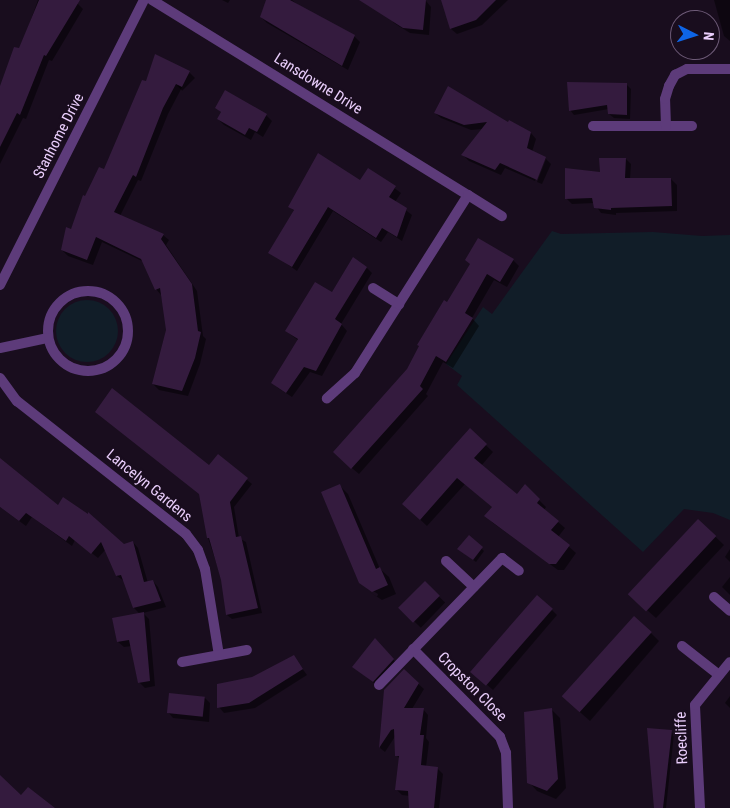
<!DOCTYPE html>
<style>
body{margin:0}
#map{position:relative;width:730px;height:808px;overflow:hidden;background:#190d1e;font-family:"Roboto Condensed",sans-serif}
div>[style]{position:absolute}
.green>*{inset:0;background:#111d28}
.round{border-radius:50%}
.shadow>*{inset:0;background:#0007;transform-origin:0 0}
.building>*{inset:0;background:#341b3e;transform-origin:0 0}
.street>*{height:10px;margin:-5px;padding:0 5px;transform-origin:5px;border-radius:5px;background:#5d3b7a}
.street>.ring{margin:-5px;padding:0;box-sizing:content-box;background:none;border:10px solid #5d3b7a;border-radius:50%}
span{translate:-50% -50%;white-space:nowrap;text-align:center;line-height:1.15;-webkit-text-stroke:4.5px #190d1e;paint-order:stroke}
.street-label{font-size:15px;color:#eacefc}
.north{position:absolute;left:670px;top:10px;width:50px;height:50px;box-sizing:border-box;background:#190d1e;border:1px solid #6d5a77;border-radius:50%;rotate:95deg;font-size:14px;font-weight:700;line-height:20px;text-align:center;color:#eacefc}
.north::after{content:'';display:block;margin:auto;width:18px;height:22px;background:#0e65e7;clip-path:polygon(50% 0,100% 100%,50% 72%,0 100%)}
</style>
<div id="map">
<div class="green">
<i style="clip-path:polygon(552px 231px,561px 234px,653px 232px,702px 236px,730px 235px,730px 520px,713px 513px,684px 509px,643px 552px,457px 385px,462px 376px,446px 364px,483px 307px,492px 314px)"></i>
<i class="round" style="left:56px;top:300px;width:62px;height:62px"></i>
</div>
<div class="shadow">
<i style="clip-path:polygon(38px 0,69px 0,78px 4px,83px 9px,52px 61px,49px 60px,26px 119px,23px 118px,0 164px,0 90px,20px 50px)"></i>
<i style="clip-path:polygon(222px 0,230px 0,228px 3px)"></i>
<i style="clip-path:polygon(268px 0,292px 0,299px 6px,354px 36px,360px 42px,348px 70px,267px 23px,261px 17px)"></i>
<i style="clip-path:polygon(376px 0,426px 1px,431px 7px,429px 35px,410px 33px,394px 23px)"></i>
<i style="clip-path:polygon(442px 0,508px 0,482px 25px,457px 34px,451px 29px)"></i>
<i style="clip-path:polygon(714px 0,730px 0,730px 41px,724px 36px)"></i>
<i style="clip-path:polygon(155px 56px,190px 72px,168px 114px,141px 181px,138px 180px,120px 216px,163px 235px,169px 240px,166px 245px,197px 291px,203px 336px,206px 339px,200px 364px,188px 396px,159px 390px,153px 384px,168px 330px,161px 295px,156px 289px,144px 262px,102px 242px,93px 265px,68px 256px,62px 250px,85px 198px,105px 171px,147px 83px)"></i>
<i style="left:190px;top:73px;width:7px;height:18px;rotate:45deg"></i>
<i style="clip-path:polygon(626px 84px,631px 89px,630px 119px,614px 118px,609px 114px,609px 109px,574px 115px,570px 110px)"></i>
<i style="clip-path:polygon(217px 108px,266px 115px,272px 121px,263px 137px,255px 132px,251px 140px,224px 125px,218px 119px,222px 113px)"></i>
<i style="clip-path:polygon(435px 113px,508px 124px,531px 133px,536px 139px,532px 152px,546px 159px,544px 159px,535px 181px,505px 168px,501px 175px,469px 161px,463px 155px,483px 129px,471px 130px,441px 118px)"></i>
<i style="clip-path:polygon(546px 159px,551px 164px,542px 184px,537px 182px)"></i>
<i style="clip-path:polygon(626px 159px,631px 164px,630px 179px,671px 179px,677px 185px,677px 211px,616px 213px,616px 215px,601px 213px,594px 203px,572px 204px,566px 198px)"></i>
<i style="clip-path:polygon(369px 169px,401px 193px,395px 202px,412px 215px,402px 241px,388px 232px,381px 242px,333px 211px,297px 271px,270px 252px,294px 211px,290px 207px,361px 181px)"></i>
<i style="clip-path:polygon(513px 260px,519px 266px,507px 287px,494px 280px,472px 318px,479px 326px,453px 368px,443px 362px,426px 394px,428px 396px,359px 474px,341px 459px,408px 370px,471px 265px)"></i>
<i style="clip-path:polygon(367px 268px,372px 273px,341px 324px,347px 331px,322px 376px,310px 372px,292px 397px,278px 388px,272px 383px,299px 341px,286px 331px)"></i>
<i style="clip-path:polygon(470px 430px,493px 452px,481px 466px,518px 496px,525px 486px,546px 507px,544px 510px,565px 528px,558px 537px,576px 553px,564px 570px,558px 570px,493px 523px,486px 516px,493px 507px,465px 484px,427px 526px,411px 511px)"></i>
<i style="clip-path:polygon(218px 456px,252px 484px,234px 507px,239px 538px,246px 542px,262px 613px,232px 619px,227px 615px,222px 580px,208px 538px,209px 467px)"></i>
<i style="clip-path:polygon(0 459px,58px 507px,124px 546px,133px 542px,138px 548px,148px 583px,153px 581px,158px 587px,166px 607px,143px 613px,149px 619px,155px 686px,145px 688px,139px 682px,132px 646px,124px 647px,118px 642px,140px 614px,134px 608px,124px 581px,117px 576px,106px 549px,98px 558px,75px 540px,72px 546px,32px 517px,26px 526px,0 507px)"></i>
<i style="clip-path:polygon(340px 486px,348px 494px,380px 569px,389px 577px,396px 594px,382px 600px,368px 591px,377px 597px,378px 594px,360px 583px)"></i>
<i style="clip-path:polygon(698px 520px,724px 545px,656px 618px,638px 602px)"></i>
<i style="clip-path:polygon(469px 537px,484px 551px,476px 562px,461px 551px)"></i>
<i style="clip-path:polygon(730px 549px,730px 562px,725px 557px)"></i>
<i style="clip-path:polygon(730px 577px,730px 595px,722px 587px)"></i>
<i style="left:425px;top:583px;width:28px;height:35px;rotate:44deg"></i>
<i style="clip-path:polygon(552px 610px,557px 615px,493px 690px,478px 677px)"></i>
<i style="clip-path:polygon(651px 633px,659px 641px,590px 721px,573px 706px)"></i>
<i style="clip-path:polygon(381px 646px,399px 666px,379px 687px,354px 667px)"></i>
<i style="clip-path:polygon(293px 656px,307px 675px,255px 708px,224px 713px,219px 707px,252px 678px)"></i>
<i style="clip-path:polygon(404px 671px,424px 689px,412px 709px,423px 709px,428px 715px,426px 738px,429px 742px,426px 767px,437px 768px,443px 774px,439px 808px,410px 808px,410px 796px,402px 795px,396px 789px,400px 759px,396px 755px,396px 735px,385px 752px,380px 748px,385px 691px)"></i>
<i style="clip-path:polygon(730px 696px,730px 708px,725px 703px)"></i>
<i style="clip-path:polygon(205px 698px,210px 703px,209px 722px,173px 718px,168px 712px)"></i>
<i style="clip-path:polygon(551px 709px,560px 718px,566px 788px,556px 799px,537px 791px,529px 782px)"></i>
<i style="clip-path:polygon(671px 732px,674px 734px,666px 808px,655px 808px)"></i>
</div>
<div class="building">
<i style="clip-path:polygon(39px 0,80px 0,46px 56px,44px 55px,20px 115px,17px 113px,0 147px,0 86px,14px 47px,19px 48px)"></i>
<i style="clip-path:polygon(266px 0,290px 0,355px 35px,342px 66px,260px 17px)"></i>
<i style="clip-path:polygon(359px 0,426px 0,423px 30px,403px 28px)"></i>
<i style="clip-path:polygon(441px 0,496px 0,476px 20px,450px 29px)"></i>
<i style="clip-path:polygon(155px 54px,190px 71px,182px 87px,176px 84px,163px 108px,136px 177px,133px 175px,114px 212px,164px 234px,161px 239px,192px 284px,198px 331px,201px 332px,195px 358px,182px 391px,152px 384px,166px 330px,160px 288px,155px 290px,141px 259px,96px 237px,87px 260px,61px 250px,66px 227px,71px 229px,83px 195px,85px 196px,99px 167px,104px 169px,142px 80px,146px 81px)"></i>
<i style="clip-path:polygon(567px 82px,627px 83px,627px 115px,608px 114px,607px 105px,569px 111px)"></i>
<i style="clip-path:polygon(448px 86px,508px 122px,509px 120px,531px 132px,527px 148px,546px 157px,537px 180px,500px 163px,495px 170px,461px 155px,487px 122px,464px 125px,434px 113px)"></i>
<i style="clip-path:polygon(225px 90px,267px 114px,257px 132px,249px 128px,245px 135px,217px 119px,221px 112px,215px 108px)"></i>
<i style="clip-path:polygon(318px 153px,360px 180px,368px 168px,396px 186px,389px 197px,407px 208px,397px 237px,382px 228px,376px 238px,328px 207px,292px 267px,268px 253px,294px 210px,288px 207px)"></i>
<i style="clip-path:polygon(599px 158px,626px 158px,625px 178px,671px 178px,672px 206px,611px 208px,611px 210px,594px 208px,592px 198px,565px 199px,565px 168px,600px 172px)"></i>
<i style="clip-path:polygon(478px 238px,514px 259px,500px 282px,487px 274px,465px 313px,473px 318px,446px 362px,436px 356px,420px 386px,423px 389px,351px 469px,333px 452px,407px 369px,419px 346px,417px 345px,444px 300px,447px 302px,470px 264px,465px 260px)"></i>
<i style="clip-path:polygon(353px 257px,367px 267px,335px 319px,342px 324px,316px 371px,304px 367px,286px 393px,271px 383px,298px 339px,285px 331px,315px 282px,332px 292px)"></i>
<i style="clip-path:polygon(112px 388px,209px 465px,218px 454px,248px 478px,230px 502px,236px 537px,241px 536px,258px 608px,226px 615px,221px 580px,209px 538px,207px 538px,199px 494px,95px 412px)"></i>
<i style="clip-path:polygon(470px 428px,487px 444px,474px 458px,517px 494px,525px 484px,540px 499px,537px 503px,559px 521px,551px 530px,570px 545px,556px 564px,549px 564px,484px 516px,492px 507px,457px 478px,420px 520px,402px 504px)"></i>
<i style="clip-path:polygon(0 458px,58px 505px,63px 497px,88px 514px,88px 512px,124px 544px,133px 541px,144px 582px,153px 580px,161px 601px,133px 608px,121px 575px,116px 576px,101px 542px,91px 554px,69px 536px,66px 541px,26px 513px,19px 521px,0 507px)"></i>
<i style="clip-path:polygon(340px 484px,376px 569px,380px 567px,388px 585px,372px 592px,359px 583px,321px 492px)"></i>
<i style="left:698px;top:519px;width:25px;height:103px;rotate:43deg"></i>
<i style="clip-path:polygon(469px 535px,483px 547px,473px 560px,457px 549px)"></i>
<i style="left:425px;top:581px;width:21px;height:38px;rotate:45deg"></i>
<i style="left:537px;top:595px;width:21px;height:102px;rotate:41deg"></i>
<i style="clip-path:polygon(144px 612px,150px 681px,138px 683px,129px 640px,117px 642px,112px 618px)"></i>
<i style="left:634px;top:616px;width:24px;height:108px;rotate:42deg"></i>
<i style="clip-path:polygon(375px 638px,394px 659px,373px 682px,352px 667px)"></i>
<i style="clip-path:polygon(294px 655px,303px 669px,249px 703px,217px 708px,217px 684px,252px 677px)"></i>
<i style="clip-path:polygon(404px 669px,419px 683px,404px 708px,424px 708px,420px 735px,424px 735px,421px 765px,438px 767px,434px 808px,409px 808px,408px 791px,395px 790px,399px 756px,395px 756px,394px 729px,391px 730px,379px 748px,384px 690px)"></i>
<i style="left:169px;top:693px;width:36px;height:20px;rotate:6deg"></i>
<i style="clip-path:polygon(552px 708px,558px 779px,547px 791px,527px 783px,524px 712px)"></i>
<i style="clip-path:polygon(647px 728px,672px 730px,663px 808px,654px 808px)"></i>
<i style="clip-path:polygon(0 775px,21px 795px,28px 787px,55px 808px,0 808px)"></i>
</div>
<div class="street">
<i style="left:152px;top:0;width:371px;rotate:31.7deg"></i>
<i style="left:468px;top:195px;width:211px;rotate:122.4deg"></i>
<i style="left:355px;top:373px;width:38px;rotate:138deg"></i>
<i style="left:593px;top:126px;width:99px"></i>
<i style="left:666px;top:126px;width:27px;rotate:-92deg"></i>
<i style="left:665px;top:99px;width:14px;rotate:-73deg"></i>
<i style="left:669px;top:86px;width:13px;rotate:-61deg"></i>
<i style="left:675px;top:75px;width:13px;rotate:-27deg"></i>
<i style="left:687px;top:69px;width:43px"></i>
<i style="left:468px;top:195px;width:40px;rotate:32deg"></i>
<i style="left:0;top:285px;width:319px;rotate:-63.2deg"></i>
<i style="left:373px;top:288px;width:31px;rotate:32deg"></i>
<i class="ring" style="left:48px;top:291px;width:70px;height:70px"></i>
<i style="left:0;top:348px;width:49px;rotate:-11.8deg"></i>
<i style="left:0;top:378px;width:29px;rotate:54deg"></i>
<i style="left:17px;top:401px;width:215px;rotate:38.2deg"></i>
<i style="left:186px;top:534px;width:20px;rotate:53deg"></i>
<i style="left:198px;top:550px;width:20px;rotate:70deg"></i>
<i style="left:205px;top:569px;width:87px;rotate:80.8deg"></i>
<i style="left:446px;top:561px;width:38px;rotate:43deg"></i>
<i style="left:714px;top:597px;width:21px;rotate:41deg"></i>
<i style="left:682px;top:646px;width:47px;rotate:38.1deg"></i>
<i style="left:413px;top:649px;width:124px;rotate:45.3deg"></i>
<i style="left:500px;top:737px;width:17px;rotate:69deg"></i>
<i style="left:506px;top:753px;width:55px;rotate:87.9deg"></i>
<i style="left:182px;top:662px;width:66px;rotate:-10.5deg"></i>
<i style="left:379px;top:685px;width:177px;rotate:-45.9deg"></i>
<i style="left:502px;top:558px;width:21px;rotate:37deg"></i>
<i style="left:700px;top:808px;width:103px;rotate:-92.8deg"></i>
<i style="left:695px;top:705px;width:55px;rotate:-50.9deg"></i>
</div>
<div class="street-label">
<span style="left:318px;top:84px;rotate:32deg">Lansdowne Drive</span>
<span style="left:59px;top:136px;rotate:-63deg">Stanhome Drive</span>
<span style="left:149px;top:486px;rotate:39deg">Lancelyn Gardens</span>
<span style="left:472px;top:687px;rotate:45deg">Cropston Close</span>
<span style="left:682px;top:738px;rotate:-92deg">Roecliffe</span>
</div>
<div class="north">N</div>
</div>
